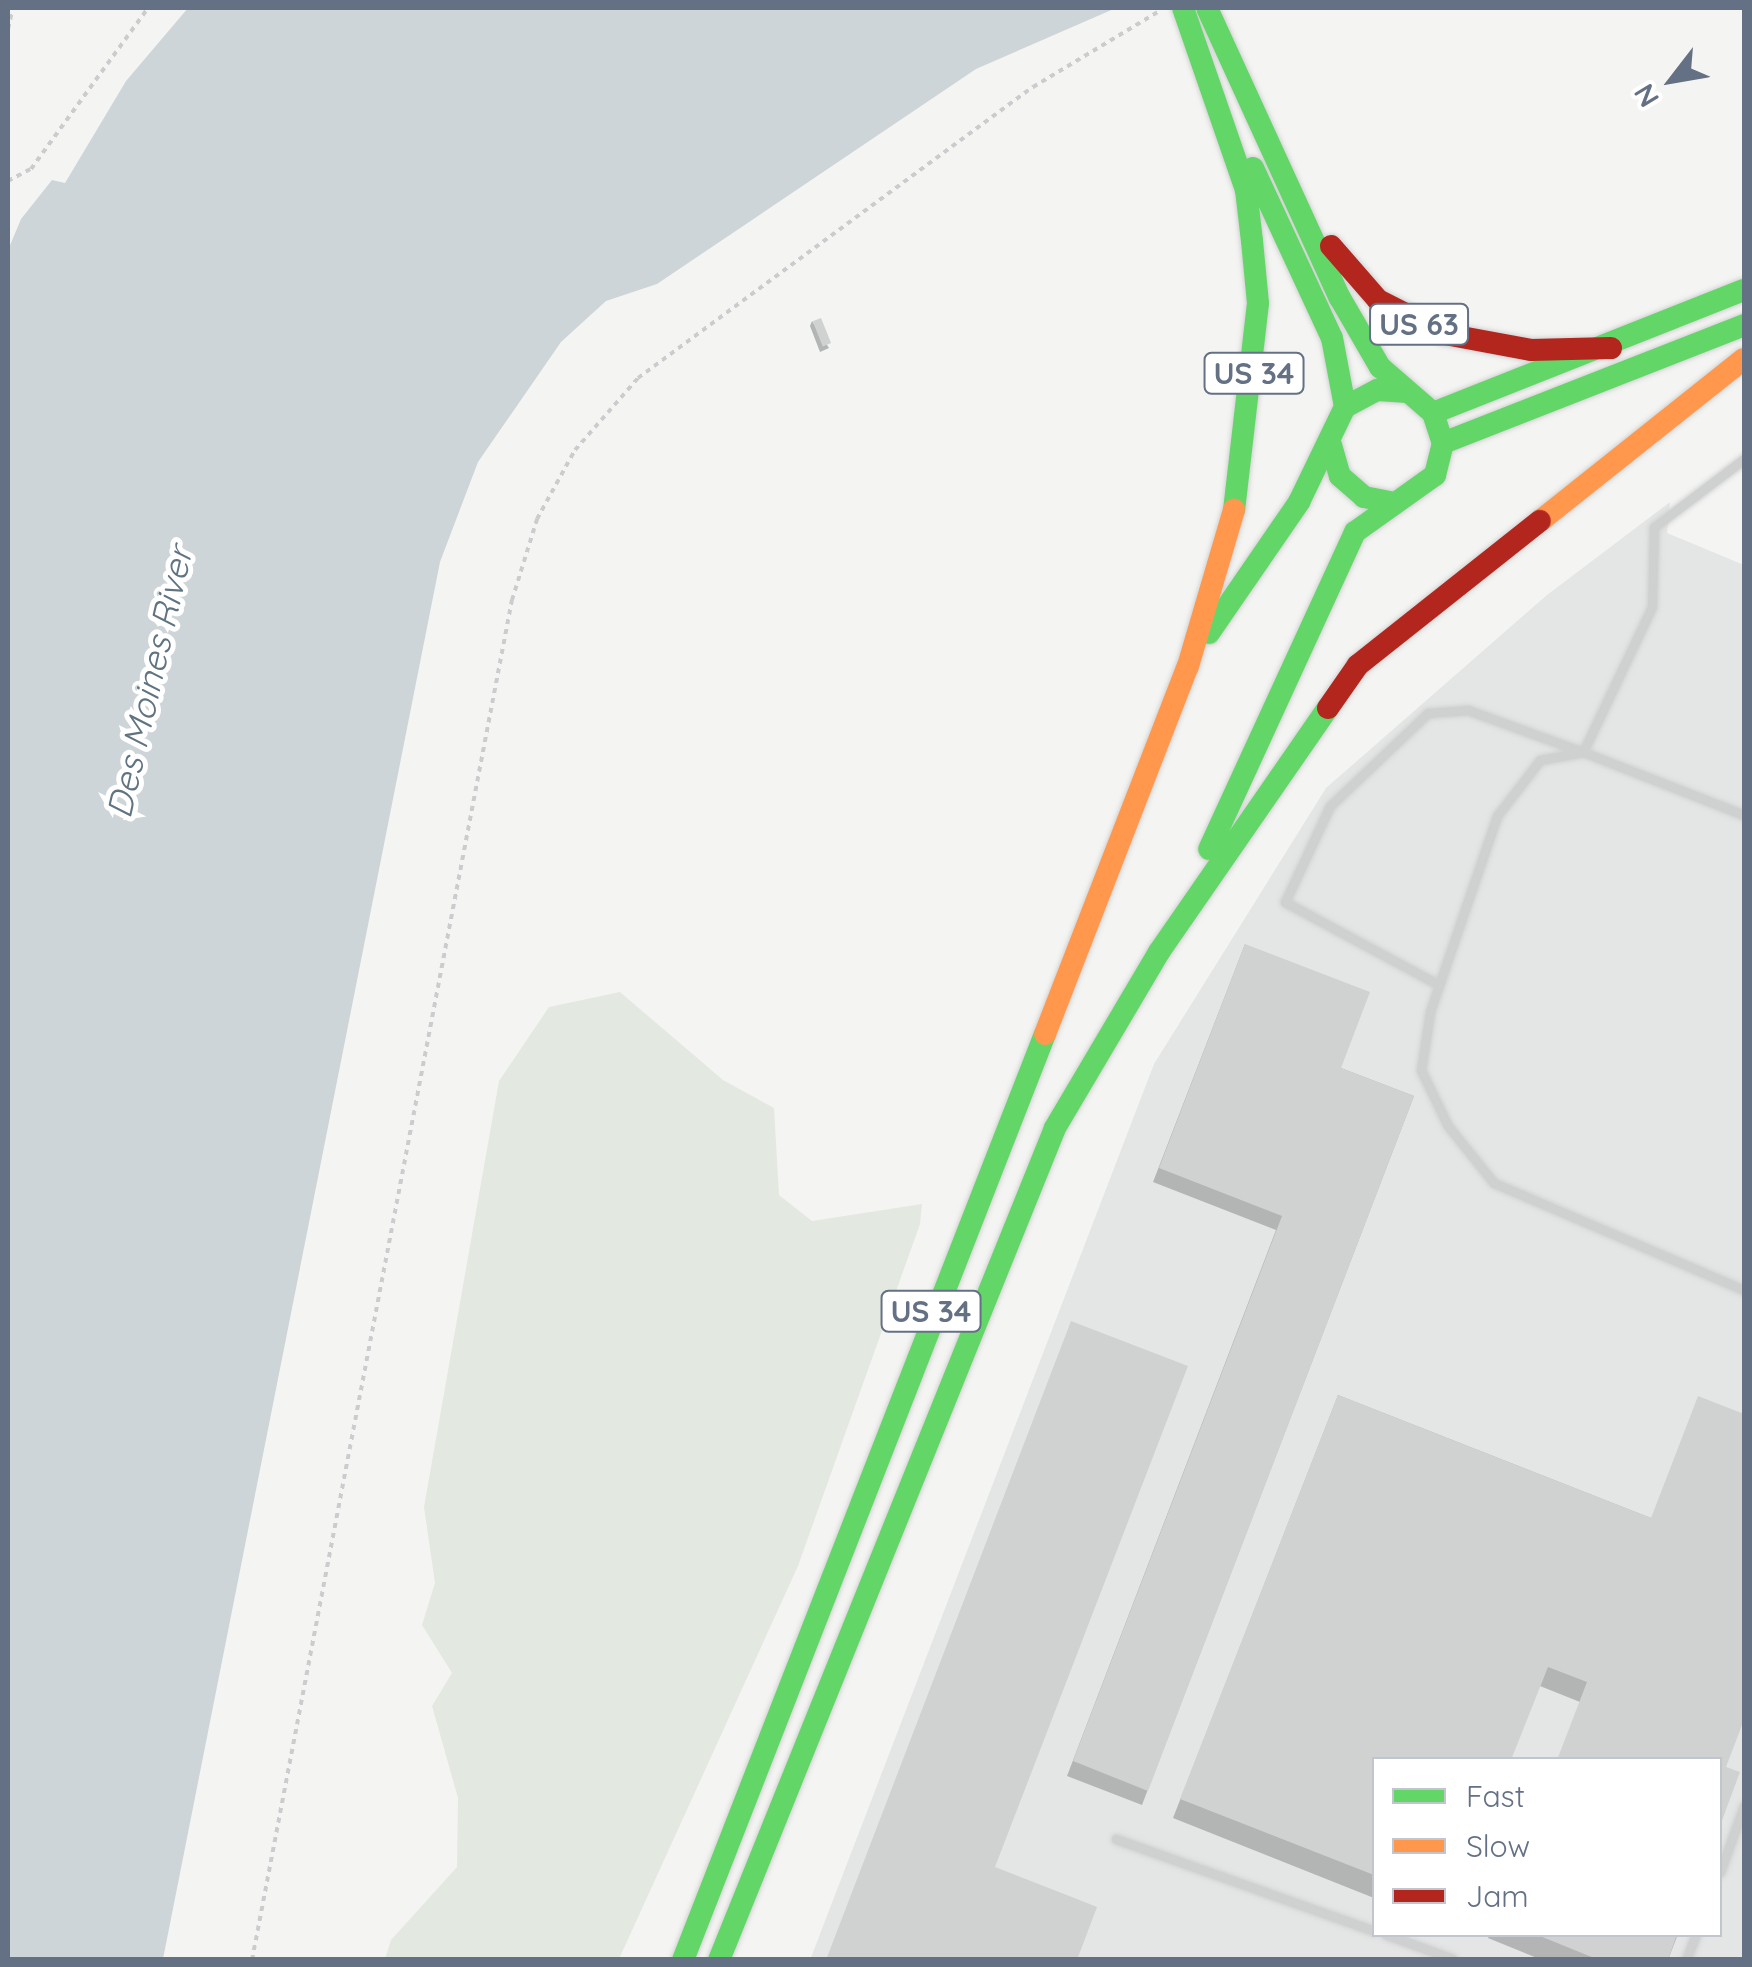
<!DOCTYPE html>
<style>
body{margin:0}
#map{position:relative;width:1752px;height:1967px;overflow:hidden;background:#f4f5f3;font-family:Quicksand,sans-serif}
div>[style]{position:absolute}
.built>*{inset:0;background:#e4e6e5}
.green>*{inset:0;background:#e3e8e1}
.water>*{inset:0;background:#ced5d8}
.path>*{height:4px;margin-top:-2px;transform-origin:0;background:repeating-linear-gradient(90deg,#cbcccd 0 5px,transparent 0 10px)}
.roads{filter:drop-shadow(0 0 2px #d1d2d2) drop-shadow(0 0 2px #d1d2d2)}
.lane>*{height:9px;margin:-4.5px;padding:0 4.5px;transform-origin:4.5px;border-radius:4.5px;background:#cfd0d0}
.fast>*{height:22px;margin:-11px;padding:0 11px;transform-origin:11px;border-radius:11px;background:#63d668}
.slow>*{height:22px;margin:-11px;padding:0 11px;transform-origin:11px;border-radius:11px;background:#ff974d}
.jam>*{height:22px;margin:-11px;padding:0 11px;transform-origin:11px;border-radius:11px;background:#b3261e}
.wall>*{inset:0;background:#b3b4b4}
.building>*{inset:0;background:#d0d1d1;transform-origin:0 0}
span{translate:-50% -50%;white-space:nowrap;text-align:center;line-height:1.15;-webkit-text-stroke:10px #fff;paint-order:stroke}
.shield-label span{padding:2px 8px;background:#fff;border:2px solid;border-radius:8px;-webkit-text-stroke-width:0}
.shield-label{font-size:30px;color:#647184;font-weight:700}
.water-label{font-size:35px;color:#5f7380;font-style:italic}
.frame{position:absolute;inset:0;border:10px solid #647184;pointer-events:none}
.legend{position:absolute;left:1372px;top:1757px;width:350px;height:180px;box-sizing:border-box;background:#fff;border:2px solid #c1c6ce;margin:0;padding:12px 18px;list-style:none;font-size:30px;color:#647184}
.legend li{display:flex;align-items:center;gap:20px;height:50px}
.legend b{width:50px;border:2px solid #c1c6ce}
.north{position:absolute;left:1622px;top:30px;width:100px;height:100px;-webkit-text-stroke:8px #fff;paint-order:stroke;rotate:239deg;font-size:28px;font-weight:700;line-height:40px;text-align:center;color:#647184}
.north::after{content:'';display:block;margin:auto;width:35px;height:45px;background:#647184;clip-path:polygon(50% 0,100% 100%,50% 72%,0 100%)}
</style>
<div id="map">
<div class="built">
<i style="clip-path:polygon(evenodd,1670px 502px,1667px 533px,1744px 565px,1744px 1959px,810px 1960px,1154px 1064px,1326px 788px,1547px 595px,1670px 502px,1374px 1760px,1720px 1760px,1720px 1934px,1374px 1934px,1374px 1760px)"></i>
</div>
<div class="green">
<i style="clip-path:polygon(620px 992px,723px 1080px,774px 1108px,779px 1195px,812px 1221px,922px 1204px,920px 1224px,798px 1566px,619px 1959px,385px 1959px,391px 1940px,457px 1867px,458px 1798px,432px 1706px,452px 1673px,422px 1625px,435px 1583px,424px 1507px,499px 1081px,549px 1007px)"></i>
</div>
<div class="water">
<i style="clip-path:polygon(188px 8px,1116px 8px,976px 69px,657px 284px,606px 301px,561px 342px,478px 462px,440px 562px,163px 1959px,8px 1959px,8px 250px,21px 219px,52px 180px,65px 183px,126px 81px)"></i>
</div>
<div class="path">
<i style="left:8px;top:29px;width:22px;rotate:-77deg"></i>
<i style="left:8px;top:181px;width:26px;rotate:-28deg"></i>
<i style="left:31px;top:169px;width:199px;rotate:-54deg"></i>
<i style="left:252px;top:1960px;width:1385px;rotate:-79.18deg"></i>
<i style="left:512px;top:600px;width:85px;rotate:-72.8deg"></i>
<i style="left:537px;top:519px;width:79px;rotate:-61.2deg"></i>
<i style="left:575px;top:450px;width:96px;rotate:-48.8deg"></i>
<i style="left:638px;top:378px;width:491px;rotate:-36.4deg"></i>
<i style="left:1033px;top:87px;width:146px;rotate:-31deg"></i>
</div>
<div class="roads">
<div class="lane">
<i style="left:1744px;top:815px;width:173px;rotate:-158.6deg"></i>
<i style="left:1583px;top:752px;width:44px;rotate:169.5deg"></i>
<i style="left:1540px;top:760px;width:71px;rotate:127.5deg"></i>
<i style="left:1497px;top:816px;width:207px;rotate:108.9deg"></i>
<i style="left:1430px;top:1012px;width:59px;rotate:98.8deg"></i>
<i style="left:1421px;top:1070px;width:62px;rotate:64.3deg"></i>
<i style="left:1448px;top:1126px;width:73px;rotate:51.1deg"></i>
<i style="left:1494px;top:1183px;width:272px;rotate:23.2deg"></i>
<i style="left:1439px;top:985px;width:175px;rotate:-151.7deg"></i>
<i style="left:1285px;top:902px;width:106px;rotate:-64.9deg"></i>
<i style="left:1330px;top:806px;width:135px;rotate:-43.5deg"></i>
<i style="left:1428px;top:713px;width:40px;rotate:-4.3deg"></i>
<i style="left:1468px;top:710px;width:122px;rotate:20.1deg"></i>
<i style="left:1583px;top:752px;width:161px;rotate:-64.6deg"></i>
<i style="left:1652px;top:607px;width:80px;rotate:-88.6deg"></i>
<i style="left:1654px;top:527px;width:113px;rotate:-37.1deg"></i>
<i style="left:1116px;top:1839px;width:274px;rotate:19.6deg"></i>
<i style="left:1720px;top:1872px;width:70px;rotate:-70deg"></i>
<i style="left:1385px;top:1934px;width:72px;rotate:20.2deg"></i>
<i style="left:1686px;top:1960px;width:28px;rotate:-69deg"></i>
</div>
<div class="fast">
<i style="left:1183px;top:8px;width:193px;rotate:70.9deg"></i>
<i style="left:1246px;top:190px;width:51px;rotate:83.3deg"></i>
<i style="left:1252px;top:241px;width:62px;rotate:84.5deg"></i>
<i style="left:1258px;top:303px;width:208px;rotate:96.6deg"></i>
<i style="left:1207px;top:8px;width:319px;rotate:65.4deg"></i>
<i style="left:1340px;top:298px;width:80px;rotate:59.9deg"></i>
<i style="left:1380px;top:367px;width:70px;rotate:41deg"></i>
<i style="left:1433px;top:413px;width:32px;rotate:72deg"></i>
<i style="left:1443px;top:443px;width:33px;rotate:104deg"></i>
<i style="left:1435px;top:475px;width:98px;rotate:144.5deg"></i>
<i style="left:1355px;top:532px;width:349px;rotate:114.7deg"></i>
<i style="left:1253px;top:168px;width:187px;rotate:65.1deg"></i>
<i style="left:1332px;top:338px;width:70px;rotate:79.3deg"></i>
<i style="left:1433px;top:413px;width:334px;rotate:-21.6deg"></i>
<i style="left:1443px;top:443px;width:323px;rotate:-21.4deg"></i>
<i style="left:1331px;top:445px;width:32px;rotate:74deg"></i>
<i style="left:1340px;top:476px;width:32px;rotate:41deg"></i>
<i style="left:1364px;top:497px;width:25px;rotate:11deg"></i>
<i style="left:1209px;top:633px;width:159px;rotate:-55.5deg"></i>
<i style="left:1299px;top:502px;width:106px;rotate:-64.2deg"></i>
<i style="left:1345px;top:407px;width:36px;rotate:-28deg"></i>
<i style="left:1377px;top:390px;width:27px;rotate:4deg"></i>
<i style="left:683px;top:1960px;width:994px;rotate:-68.65deg"></i>
<i style="left:719px;top:1960px;width:897px;rotate:-68.01deg"></i>
<i style="left:1055px;top:1128px;width:204px;rotate:-59.4deg"></i>
<i style="left:1159px;top:952px;width:297px;rotate:-55.3deg"></i>
</div>
<div class="slow">
<i style="left:1540px;top:521px;width:260px;rotate:-38.5deg"></i>
<i style="left:1045px;top:1034px;width:395px;rotate:-68.8deg"></i>
<i style="left:1188px;top:666px;width:163px;rotate:-73.6deg"></i>
</div>
<div class="jam">
<i style="left:1331px;top:246px;width:72px;rotate:49deg"></i>
<i style="left:1378px;top:300px;width:75px;rotate:26.9deg"></i>
<i style="left:1445px;top:334px;width:87px;rotate:10.5deg"></i>
<i style="left:1531px;top:350px;width:80px;rotate:-1.4deg"></i>
<i style="left:1328px;top:708px;width:52px;rotate:-55.1deg"></i>
<i style="left:1358px;top:665px;width:232px;rotate:-38.4deg"></i>
</div>
</div>
<div class="wall">
<i style="clip-path:polygon(812px 321px,829px 348px,820px 352px,810px 326px)"></i>
<i style="clip-path:polygon(1245px 944px,1341px 1068px,1414px 1096px,1142px 1805px,1067px 1776px,1276px 1230px,1153px 1182px)"></i>
<i style="clip-path:polygon(1338px 1395px,1651px 1518px,1580px 1702px,1540px 1686px,1374px 1760px,1374px 1898px,1173px 1818px)"></i>
<i style="clip-path:polygon(1489px 1934px,1678px 1934px,1668px 1960px,1542px 1960px,1488px 1938px)"></i>
</div>
<div class="building">
<i style="left:821px;top:318px;width:27px;height:9px;rotate:68deg"></i>
<i style="clip-path:polygon(1245px 944px,1370px 992px,1341px 1068px,1414px 1096px,1148px 1791px,1073px 1761px,1282px 1216px,1159px 1168px)"></i>
<i style="clip-path:polygon(1071px 1321px,1188px 1366px,995px 1867px,1097px 1907px,1077px 1960px,826px 1960px)"></i>
<i style="clip-path:polygon(1338px 1395px,1651px 1518px,1698px 1396px,1744px 1414px,1744px 1720px,1726px 1767px,1740px 1772px,1720px 1826px,1720px 1760px,1557px 1760px,1587px 1682px,1548px 1667px,1511px 1760px,1374px 1760px,1374px 1875px,1180px 1799px)"></i>
<i style="clip-path:polygon(1535px 1934px,1677px 1934px,1668px 1960px,1599px 1960px)"></i>
</div>
<div class="shield-label">
<span style="left:1419px;top:324px">US 63</span>
<span style="left:1254px;top:373px">US 34</span>
<span style="left:931px;top:1311px">US 34</span>
</div>
<div class="water-label">
<span style="left:149px;top:682px;rotate:-77deg">Des Moines River</span>
</div>
<div class="frame"></div>
<ul class="legend">
<li><b style="height:12px;background:#63d668"></b>Fast</li>
<li><b style="height:12px;background:#ff974d"></b>Slow</li>
<li><b style="height:12px;background:#b3261e"></b>Jam</li>
</ul>
<div class="north">N</div>
</div>
